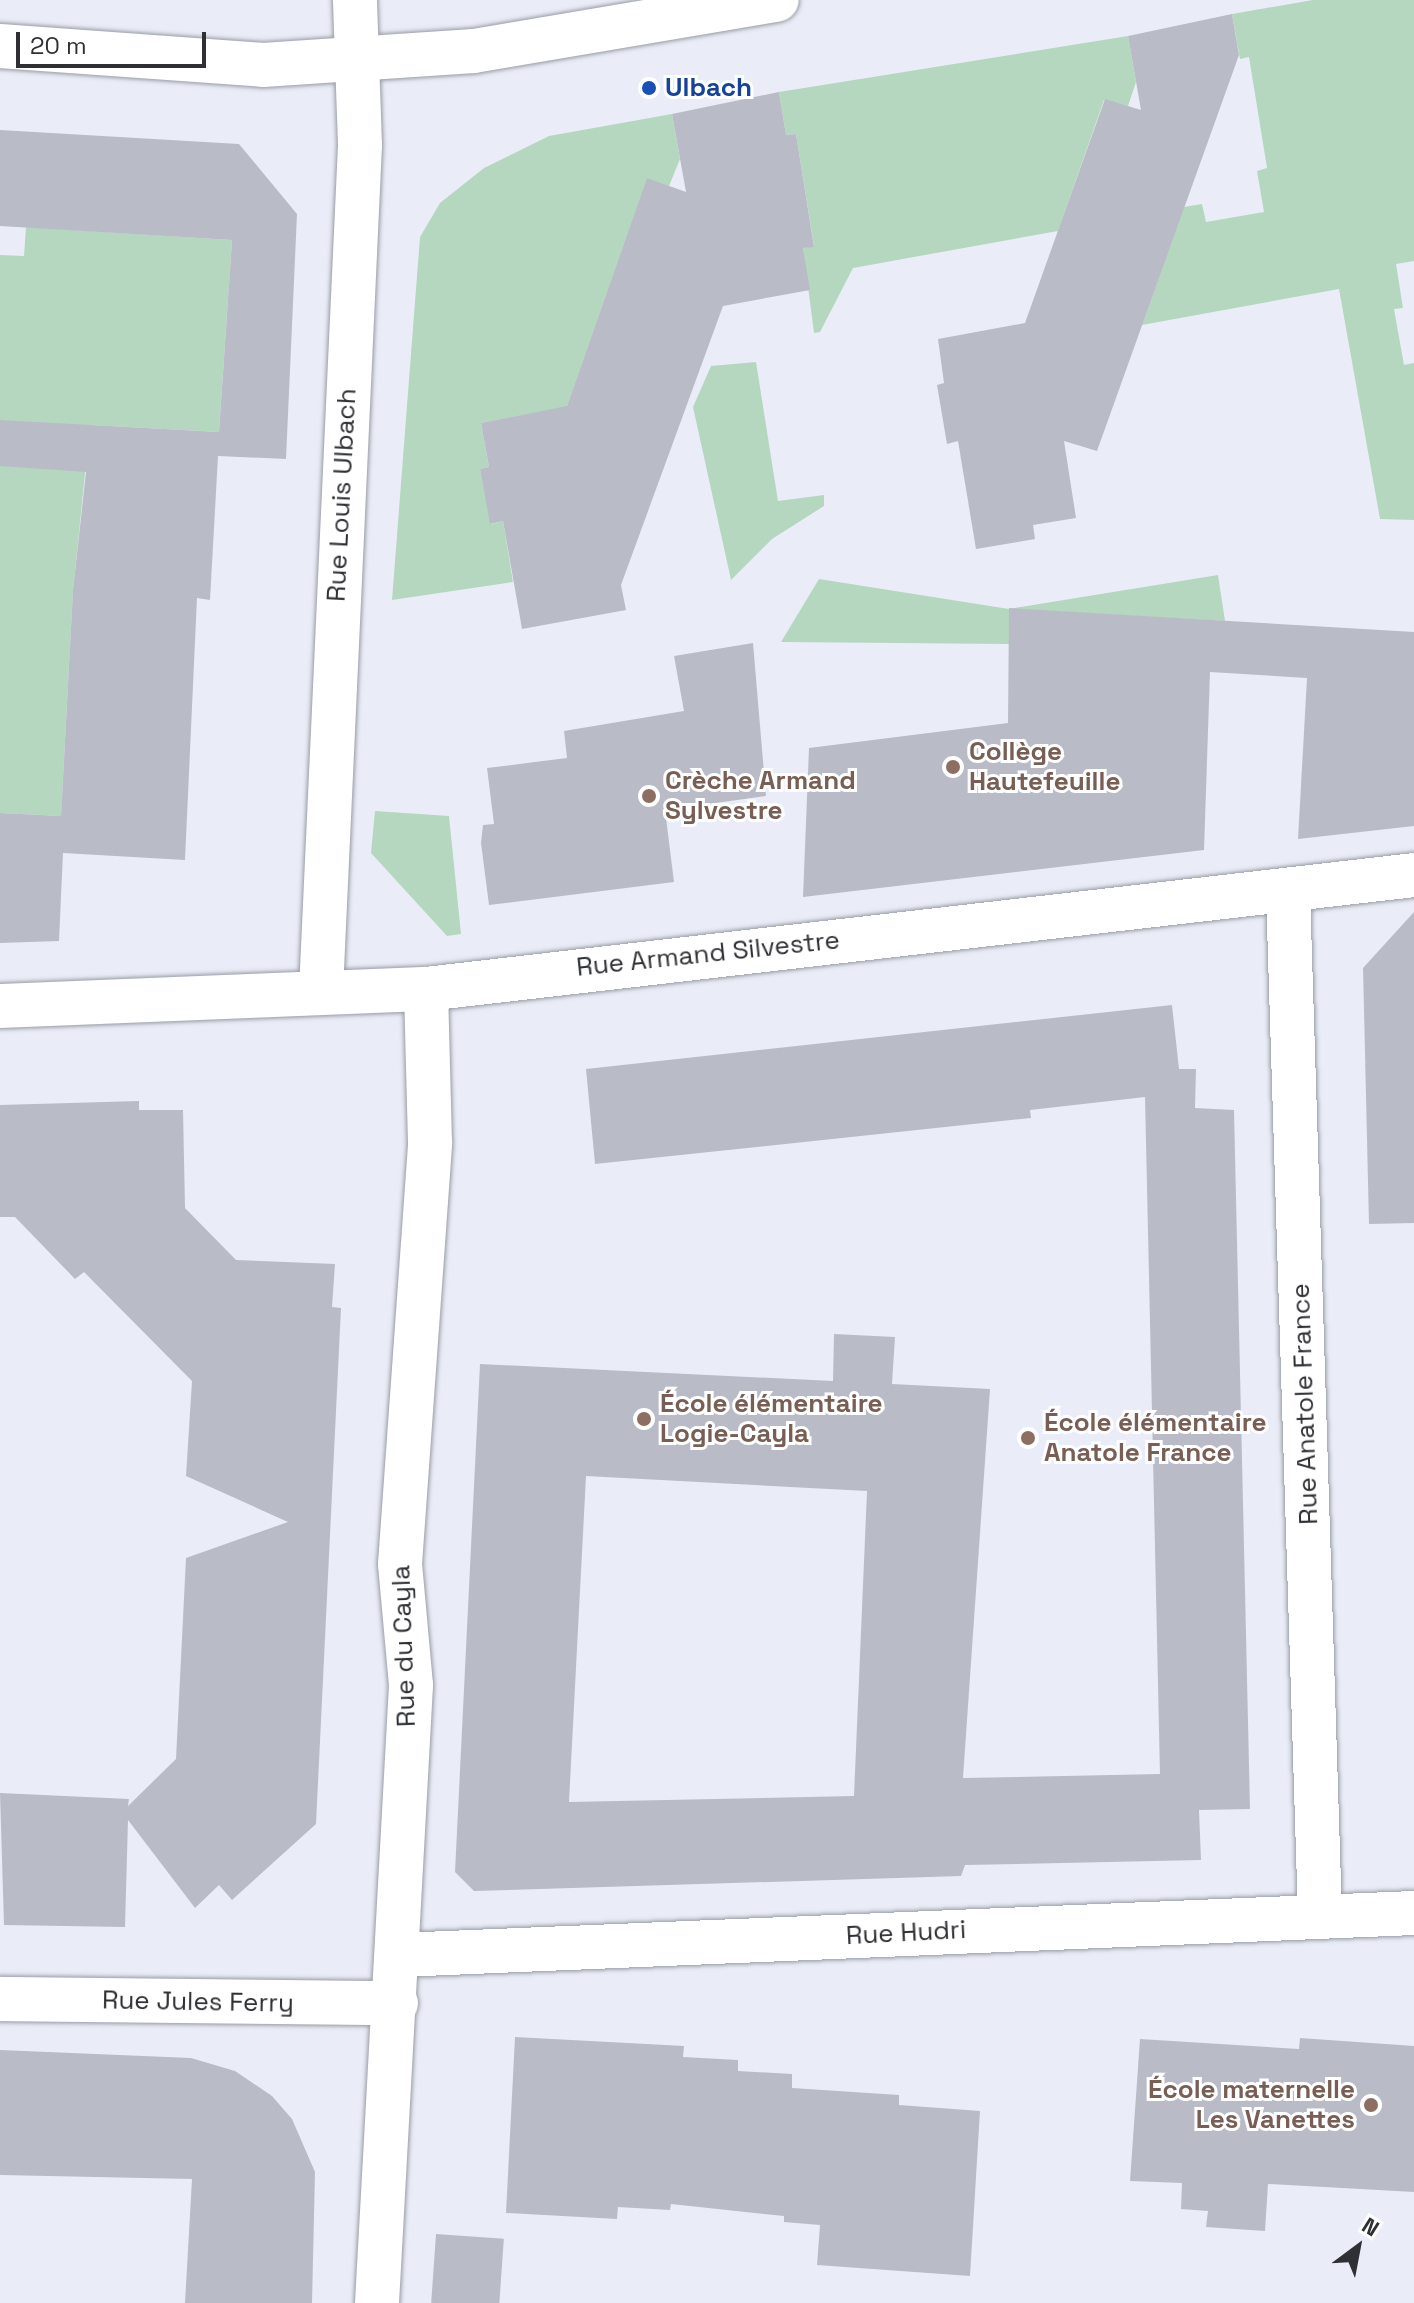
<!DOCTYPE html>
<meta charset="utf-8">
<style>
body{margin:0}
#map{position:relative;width:1414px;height:2303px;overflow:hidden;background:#eaedf7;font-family:"Space Grotesk",sans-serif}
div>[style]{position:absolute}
.green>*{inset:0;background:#b5d7c0}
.building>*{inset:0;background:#b9bcc6;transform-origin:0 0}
.roads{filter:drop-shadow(0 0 2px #999ca6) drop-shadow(0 0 2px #999ca6)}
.minor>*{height:44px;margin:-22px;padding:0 22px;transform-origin:22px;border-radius:22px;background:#fff}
.dots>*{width:22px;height:22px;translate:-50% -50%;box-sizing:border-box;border:4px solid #fff;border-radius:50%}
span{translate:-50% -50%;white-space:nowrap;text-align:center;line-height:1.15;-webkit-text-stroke:6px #fff;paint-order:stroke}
.transit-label{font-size:26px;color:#164399;font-weight:700}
.left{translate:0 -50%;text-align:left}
.street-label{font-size:26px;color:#2f3034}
.education-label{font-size:26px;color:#785e54;font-weight:700}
.right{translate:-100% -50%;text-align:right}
.north{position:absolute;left:1318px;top:2207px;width:80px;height:80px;-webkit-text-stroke:6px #fff;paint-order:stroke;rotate:32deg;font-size:22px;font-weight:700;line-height:32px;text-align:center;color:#2f3034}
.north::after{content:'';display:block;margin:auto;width:28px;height:36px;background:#2f3034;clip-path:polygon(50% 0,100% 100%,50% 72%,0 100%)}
.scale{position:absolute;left:16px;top:32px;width:190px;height:36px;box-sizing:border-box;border:4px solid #2f3034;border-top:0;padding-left:10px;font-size:24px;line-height:28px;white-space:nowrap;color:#2f3034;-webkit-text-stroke:6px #fff;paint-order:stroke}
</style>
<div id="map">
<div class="green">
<i style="clip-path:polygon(1313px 0,1414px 0,1414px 261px,1396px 264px,1403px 308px,1394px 309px,1404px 365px,1414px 363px,1414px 520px,1380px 519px,1339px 289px,1142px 325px,1184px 207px,1202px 204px,1206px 222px,1264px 212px,1257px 171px,1267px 168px,1249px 57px,1240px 59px,1232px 14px)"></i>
<i style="clip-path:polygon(1128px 36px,1136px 82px,1128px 106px,1104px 100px,1058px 231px,853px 268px,820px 332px,814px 333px,803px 248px,814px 246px,796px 134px,786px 135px,779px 92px)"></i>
<i style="clip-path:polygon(672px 114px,680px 159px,669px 186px,647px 179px,560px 426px,539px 412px,481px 423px,489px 467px,480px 469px,491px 524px,503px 521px,513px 582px,392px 600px,420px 237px,440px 203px,484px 168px,549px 136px)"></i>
<i style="clip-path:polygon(26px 227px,232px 240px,219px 432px,90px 425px,73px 591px,61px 816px,0 813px,0 255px,24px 256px)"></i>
<i style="clip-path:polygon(756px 362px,778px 501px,824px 495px,824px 506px,772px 539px,731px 580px,693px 407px,711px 366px)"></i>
<i style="clip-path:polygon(1218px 575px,1225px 621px,1010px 609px,1009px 644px,781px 642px,819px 579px,1009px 609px)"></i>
<i style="clip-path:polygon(375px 811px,449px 816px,461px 934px,447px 936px,371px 853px)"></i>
</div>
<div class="building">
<i style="clip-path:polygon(1232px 14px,1239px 55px,1097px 451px,1064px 441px,1076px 518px,1033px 525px,1035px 539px,976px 549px,958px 441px,947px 444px,937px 385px,944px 383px,938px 339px,1025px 323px,1105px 99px,1141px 110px,1128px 36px)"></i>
<i style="clip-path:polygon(779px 92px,786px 135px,796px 134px,814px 247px,803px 248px,810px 290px,723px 306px,621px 585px,626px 610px,522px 629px,503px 521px,490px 524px,480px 469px,489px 467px,481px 423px,567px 406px,647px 178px,686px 192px,672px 114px)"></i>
<i style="clip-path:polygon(0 130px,239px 144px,297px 214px,286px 459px,218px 456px,210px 600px,197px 598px,185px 860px,63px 853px,59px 941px,0 943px,0 813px,61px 816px,73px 590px,86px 472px,0 466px,0 420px,219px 432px,232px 240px,0 226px)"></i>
<i style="clip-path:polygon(1009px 608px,1414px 632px,1414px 826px,1298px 839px,1307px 678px,1210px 672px,1204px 850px,803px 897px,809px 748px,1008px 723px)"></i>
<i style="clip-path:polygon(753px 643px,766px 796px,665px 810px,674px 882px,489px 905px,481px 843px,483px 825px,494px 824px,487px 768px,567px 758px,564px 731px,684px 711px,674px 656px)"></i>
<i style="clip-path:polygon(1414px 912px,1414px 1223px,1369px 1224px,1363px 968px)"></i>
<i style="clip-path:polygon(evenodd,1172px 1005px,1179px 1069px,1196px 1069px,1195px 1108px,1234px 1110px,1250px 1809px,1199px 1810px,1201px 1860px,965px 1865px,961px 1876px,474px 1891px,455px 1872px,480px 1364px,833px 1381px,834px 1334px,895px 1337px,892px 1384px,990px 1389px,963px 1778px,1160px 1774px,1145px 1097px,1030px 1110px,1031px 1118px,595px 1164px,586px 1069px,1172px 1005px,586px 1476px,867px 1491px,854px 1796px,569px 1802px,586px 1476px)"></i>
<i style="clip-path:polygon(139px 1101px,139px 1110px,183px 1110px,185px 1208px,236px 1260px,335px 1264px,332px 1307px,341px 1308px,316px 1824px,232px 1900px,219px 1885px,195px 1908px,128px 1820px,125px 1927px,4px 1925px,0 1793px,129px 1799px,128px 1806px,176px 1759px,186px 1558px,288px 1522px,186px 1476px,192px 1381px,84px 1272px,75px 1279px,15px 1217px,0 1217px,0 1105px)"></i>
<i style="clip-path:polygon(515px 2037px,684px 2046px,683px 2057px,738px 2060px,738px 2071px,792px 2074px,792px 2088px,899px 2095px,899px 2105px,980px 2111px,970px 2276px,817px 2265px,820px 2225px,784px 2222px,784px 2216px,671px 2204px,670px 2210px,618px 2207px,617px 2219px,506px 2213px)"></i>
<i style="clip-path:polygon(1300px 2038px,1414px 2046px,1414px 2192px,1268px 2184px,1265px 2231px,1206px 2227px,1208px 2211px,1181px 2209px,1182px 2183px,1130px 2181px,1140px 2039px,1299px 2049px)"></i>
<i style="clip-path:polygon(0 2050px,191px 2058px,235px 2071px,272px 2096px,292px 2119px,315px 2172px,312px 2303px,185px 2303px,192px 2179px,0 2175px)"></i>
<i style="left:436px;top:2234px;width:68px;height:69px;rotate:4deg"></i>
</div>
<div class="roads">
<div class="minor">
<i style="left:0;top:46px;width:264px;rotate:4.1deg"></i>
<i style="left:263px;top:65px;width:211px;rotate:-3.8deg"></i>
<i style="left:474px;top:51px;width:307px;rotate:-9.6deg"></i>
<i style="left:1288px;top:892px;width:1024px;rotate:88.21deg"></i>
<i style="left:321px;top:991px;width:847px;rotate:-87.36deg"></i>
<i style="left:360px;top:145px;width:145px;rotate:-92deg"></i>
<i style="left:0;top:1006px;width:426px;rotate:-2.3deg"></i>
<i style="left:426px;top:989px;width:995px;rotate:-6.58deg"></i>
<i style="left:399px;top:1955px;width:1016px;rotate:-2.37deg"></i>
<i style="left:0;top:1999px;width:396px;rotate:0.6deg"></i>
<i style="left:377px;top:2303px;width:619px;rotate:-86.85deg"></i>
<i style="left:411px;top:1685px;width:121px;rotate:-95.2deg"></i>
<i style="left:400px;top:1564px;width:422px;rotate:-85.9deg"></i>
<i style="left:430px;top:1143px;width:154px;rotate:-91.5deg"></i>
</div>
</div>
<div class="dots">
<i style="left:649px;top:88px;background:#1a4fb4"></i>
<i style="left:953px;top:767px;background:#8d6e63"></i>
<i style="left:649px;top:796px;background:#8d6e63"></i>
<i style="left:644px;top:1419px;background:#8d6e63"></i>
<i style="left:1028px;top:1438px;background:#8d6e63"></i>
<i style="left:1371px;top:2105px;background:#8d6e63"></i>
</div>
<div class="transit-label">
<span class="left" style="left:665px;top:88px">Ulbach</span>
</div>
<div class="street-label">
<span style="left:342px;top:495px;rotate:-87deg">Rue Louis Ulbach</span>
<span style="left:708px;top:954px;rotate:-6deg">Rue Armand Silvestre</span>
<span style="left:1305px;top:1404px;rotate:-92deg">Rue Anatole France</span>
<span style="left:404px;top:1646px;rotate:-92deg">Rue du Cayla</span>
<span style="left:906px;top:1933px;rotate:-3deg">Rue Hudri</span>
<span style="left:198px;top:2002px;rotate:1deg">Rue Jules Ferry</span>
</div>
<div class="education-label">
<span class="left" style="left:969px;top:767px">Collège<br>Hautefeuille</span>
<span class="left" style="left:665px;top:796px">Crèche Armand<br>Sylvestre</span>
<span class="left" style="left:660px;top:1419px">École élémentaire<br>Logie-Cayla</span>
<span class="left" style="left:1044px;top:1438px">École élémentaire<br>Anatole France</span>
<span class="right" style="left:1355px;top:2105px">École maternelle<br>Les Vanettes</span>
</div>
<div class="north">N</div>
<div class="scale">20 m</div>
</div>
